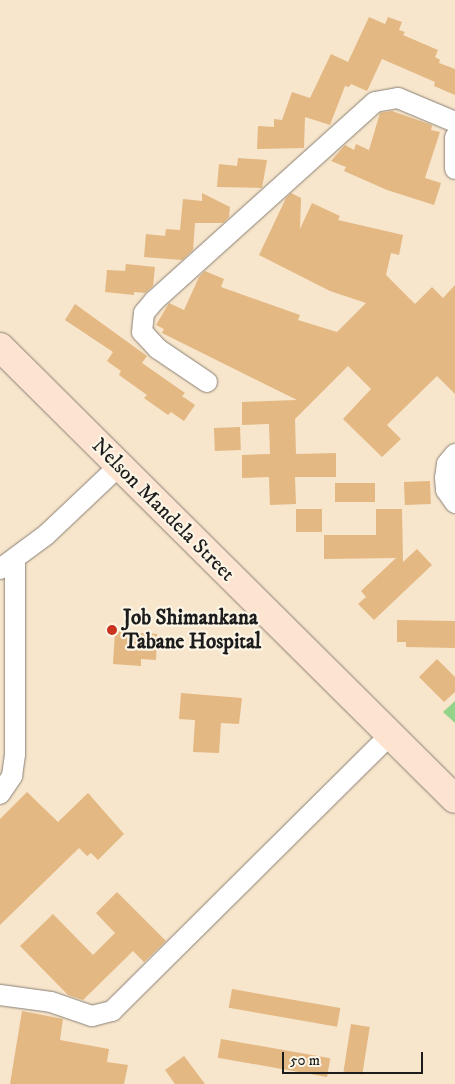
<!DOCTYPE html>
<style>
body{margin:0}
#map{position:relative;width:455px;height:1084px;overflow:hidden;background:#f7e5cc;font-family:"IM FELL DW Pica",serif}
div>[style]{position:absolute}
.green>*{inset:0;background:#94d389}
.building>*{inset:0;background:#e3b882;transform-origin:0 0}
.roads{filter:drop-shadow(0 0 1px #8a8074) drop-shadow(0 0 1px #8a8074)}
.minor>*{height:20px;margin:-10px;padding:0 10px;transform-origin:10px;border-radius:10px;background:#fff}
.secondary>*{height:28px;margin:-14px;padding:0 14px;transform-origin:14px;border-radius:14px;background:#fde4d1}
.dots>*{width:14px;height:14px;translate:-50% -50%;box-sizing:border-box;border:2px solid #fcf5e5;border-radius:50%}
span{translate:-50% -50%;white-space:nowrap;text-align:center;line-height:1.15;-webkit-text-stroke:4.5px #fcf5e5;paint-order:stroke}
.street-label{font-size:21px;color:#1c1c1c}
.poi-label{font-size:21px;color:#1c1c1c;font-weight:700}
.left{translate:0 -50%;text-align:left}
.scale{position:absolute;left:282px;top:1052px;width:141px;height:22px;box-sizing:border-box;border:2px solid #1c1c1c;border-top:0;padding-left:6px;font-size:15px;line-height:18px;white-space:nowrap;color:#1c1c1c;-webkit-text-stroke:4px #fcf5e5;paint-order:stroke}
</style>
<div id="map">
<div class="green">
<i style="clip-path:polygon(455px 701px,455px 723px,443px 712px)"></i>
</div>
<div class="building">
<i style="clip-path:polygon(369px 17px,385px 24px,388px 17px,402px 22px,399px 30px,405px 32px,403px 35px,438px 50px,435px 57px,440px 60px,439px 63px,455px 69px,455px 95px,434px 86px,435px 82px,382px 59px,367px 91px,351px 84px,349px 87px,345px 86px,330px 125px,305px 117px,304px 148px,257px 149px,258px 126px,274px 127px,274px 119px,282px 120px,292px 92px,310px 98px,331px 54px,348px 62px)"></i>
<i style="clip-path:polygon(392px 111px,432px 125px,431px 130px,440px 132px,425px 178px,441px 183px,434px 205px,387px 190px,344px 171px,346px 167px,331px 161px,345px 145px,354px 150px,356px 144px,369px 150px,380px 113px)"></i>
<i style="clip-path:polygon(238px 158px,267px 160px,262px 188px,217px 187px,219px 164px,237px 166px)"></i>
<i style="clip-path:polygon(202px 193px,230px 207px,229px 217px,223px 223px,195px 223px,193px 250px,182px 260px,144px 257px,146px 234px,165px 236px,166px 229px,180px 230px,183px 199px,202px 201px)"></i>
<i style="clip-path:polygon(291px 193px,301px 198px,300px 229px,312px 203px,340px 216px,338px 220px,403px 235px,399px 255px,391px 253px,386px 275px,415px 304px,432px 287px,443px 298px,455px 285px,455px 394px,437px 376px,387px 425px,401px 439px,382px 457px,343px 419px,371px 389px,348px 366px,295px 419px,296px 454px,336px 453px,336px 477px,295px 477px,296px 504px,270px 505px,269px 477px,242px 478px,242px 455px,270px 454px,269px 424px,242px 425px,242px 402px,297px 400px,162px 333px,164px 329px,156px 325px,169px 303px,184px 310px,199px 277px,205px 271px,224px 279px,221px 287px,300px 315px,298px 320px,337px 332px,366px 303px,330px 291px,259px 255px,286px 198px)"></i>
<i style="clip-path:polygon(126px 264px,155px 267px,153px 286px,145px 293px,134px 292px,134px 295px,105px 292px,107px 270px,125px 271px)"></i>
<i style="clip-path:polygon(75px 304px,147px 356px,142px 363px,185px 393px,182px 396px,195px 405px,184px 421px,171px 412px,168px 415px,144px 398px,147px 395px,119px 375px,121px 371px,107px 361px,113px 352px,65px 320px)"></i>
<i style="left:240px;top:427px;width:23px;height:26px;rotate:88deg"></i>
<i style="left:430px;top:481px;width:23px;height:26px;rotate:88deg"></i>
<i style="left:375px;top:483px;width:19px;height:40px;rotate:90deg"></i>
<i style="left:322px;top:509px;width:23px;height:26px;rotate:90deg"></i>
<i style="clip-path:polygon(376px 509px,402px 509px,403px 562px,417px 549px,432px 565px,374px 620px,358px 604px,366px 597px,361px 591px,396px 558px,324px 559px,324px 535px,376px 535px)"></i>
<i style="clip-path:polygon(397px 620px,455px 621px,455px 648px,406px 647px,406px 642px,397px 642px)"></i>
<i style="clip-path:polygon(115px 631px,157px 634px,156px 660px,141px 659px,141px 666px,113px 664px)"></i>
<i style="clip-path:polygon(437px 659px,455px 677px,455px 692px,444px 702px,419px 677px)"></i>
<i style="clip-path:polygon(181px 693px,242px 698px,239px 724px,221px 723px,219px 753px,193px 752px,195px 720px,179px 719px)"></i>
<i style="clip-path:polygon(27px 792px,58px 822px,88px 793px,124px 834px,98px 860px,91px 853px,87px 856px,79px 848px,0 925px,0 819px)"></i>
<i style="clip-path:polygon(117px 892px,166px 941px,144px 962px,133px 951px,83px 1000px,68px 995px,20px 946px,53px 914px,93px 955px,115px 933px,96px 913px)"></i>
<i style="left:232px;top:989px;width:110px;height:19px;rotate:10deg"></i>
<i style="clip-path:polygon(22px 1011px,63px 1019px,60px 1040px,109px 1049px,107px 1062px,128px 1065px,124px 1084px,10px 1084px)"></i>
<i style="left:351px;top:1024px;width:19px;height:48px;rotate:9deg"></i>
<i style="left:221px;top:1039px;width:111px;height:19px;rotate:10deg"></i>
<i style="clip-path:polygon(184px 1056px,205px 1084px,175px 1084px,165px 1070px)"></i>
</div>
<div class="roads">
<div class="minor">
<i style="left:455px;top:137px;width:32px;rotate:90deg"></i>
<i style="left:207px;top:382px;width:59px;rotate:-146deg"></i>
<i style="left:158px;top:349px;width:23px;rotate:-133deg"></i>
<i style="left:142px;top:332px;width:19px;rotate:-84deg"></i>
<i style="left:144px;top:313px;width:16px;rotate:-50deg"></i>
<i style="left:154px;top:301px;width:297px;rotate:-42deg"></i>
<i style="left:375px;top:102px;width:23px;rotate:-10deg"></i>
<i style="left:398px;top:98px;width:62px;rotate:22.8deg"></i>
<i style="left:455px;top:454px;width:13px;rotate:129deg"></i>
<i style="left:447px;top:464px;width:14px;rotate:98deg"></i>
<i style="left:445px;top:478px;width:12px;rotate:85deg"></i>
<i style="left:446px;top:490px;width:16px;rotate:55deg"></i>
<i style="left:0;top:569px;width:57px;rotate:-36.5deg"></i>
<i style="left:46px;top:535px;width:100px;rotate:-43.4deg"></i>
<i style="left:0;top:794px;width:22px;rotate:-56deg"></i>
<i style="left:12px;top:776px;width:22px;rotate:-82deg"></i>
<i style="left:15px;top:754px;width:194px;rotate:-90deg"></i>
<i style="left:0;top:995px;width:51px;rotate:7.8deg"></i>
<i style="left:51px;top:1002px;width:43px;rotate:18.9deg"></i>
<i style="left:92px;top:1016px;width:21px;rotate:-14deg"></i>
<i style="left:112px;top:1011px;width:392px;rotate:-44.8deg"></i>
</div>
<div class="secondary">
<i style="left:0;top:347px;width:641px;rotate:44.81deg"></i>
</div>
</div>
<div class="dots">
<i style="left:112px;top:630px;background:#c8321e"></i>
</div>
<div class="street-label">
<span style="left:163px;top:510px;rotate:45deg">Nelson Mandela Street</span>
</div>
<div class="poi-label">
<span class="left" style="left:123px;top:630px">Job Shimankana<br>Tabane Hospital</span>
</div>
<div class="scale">50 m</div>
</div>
